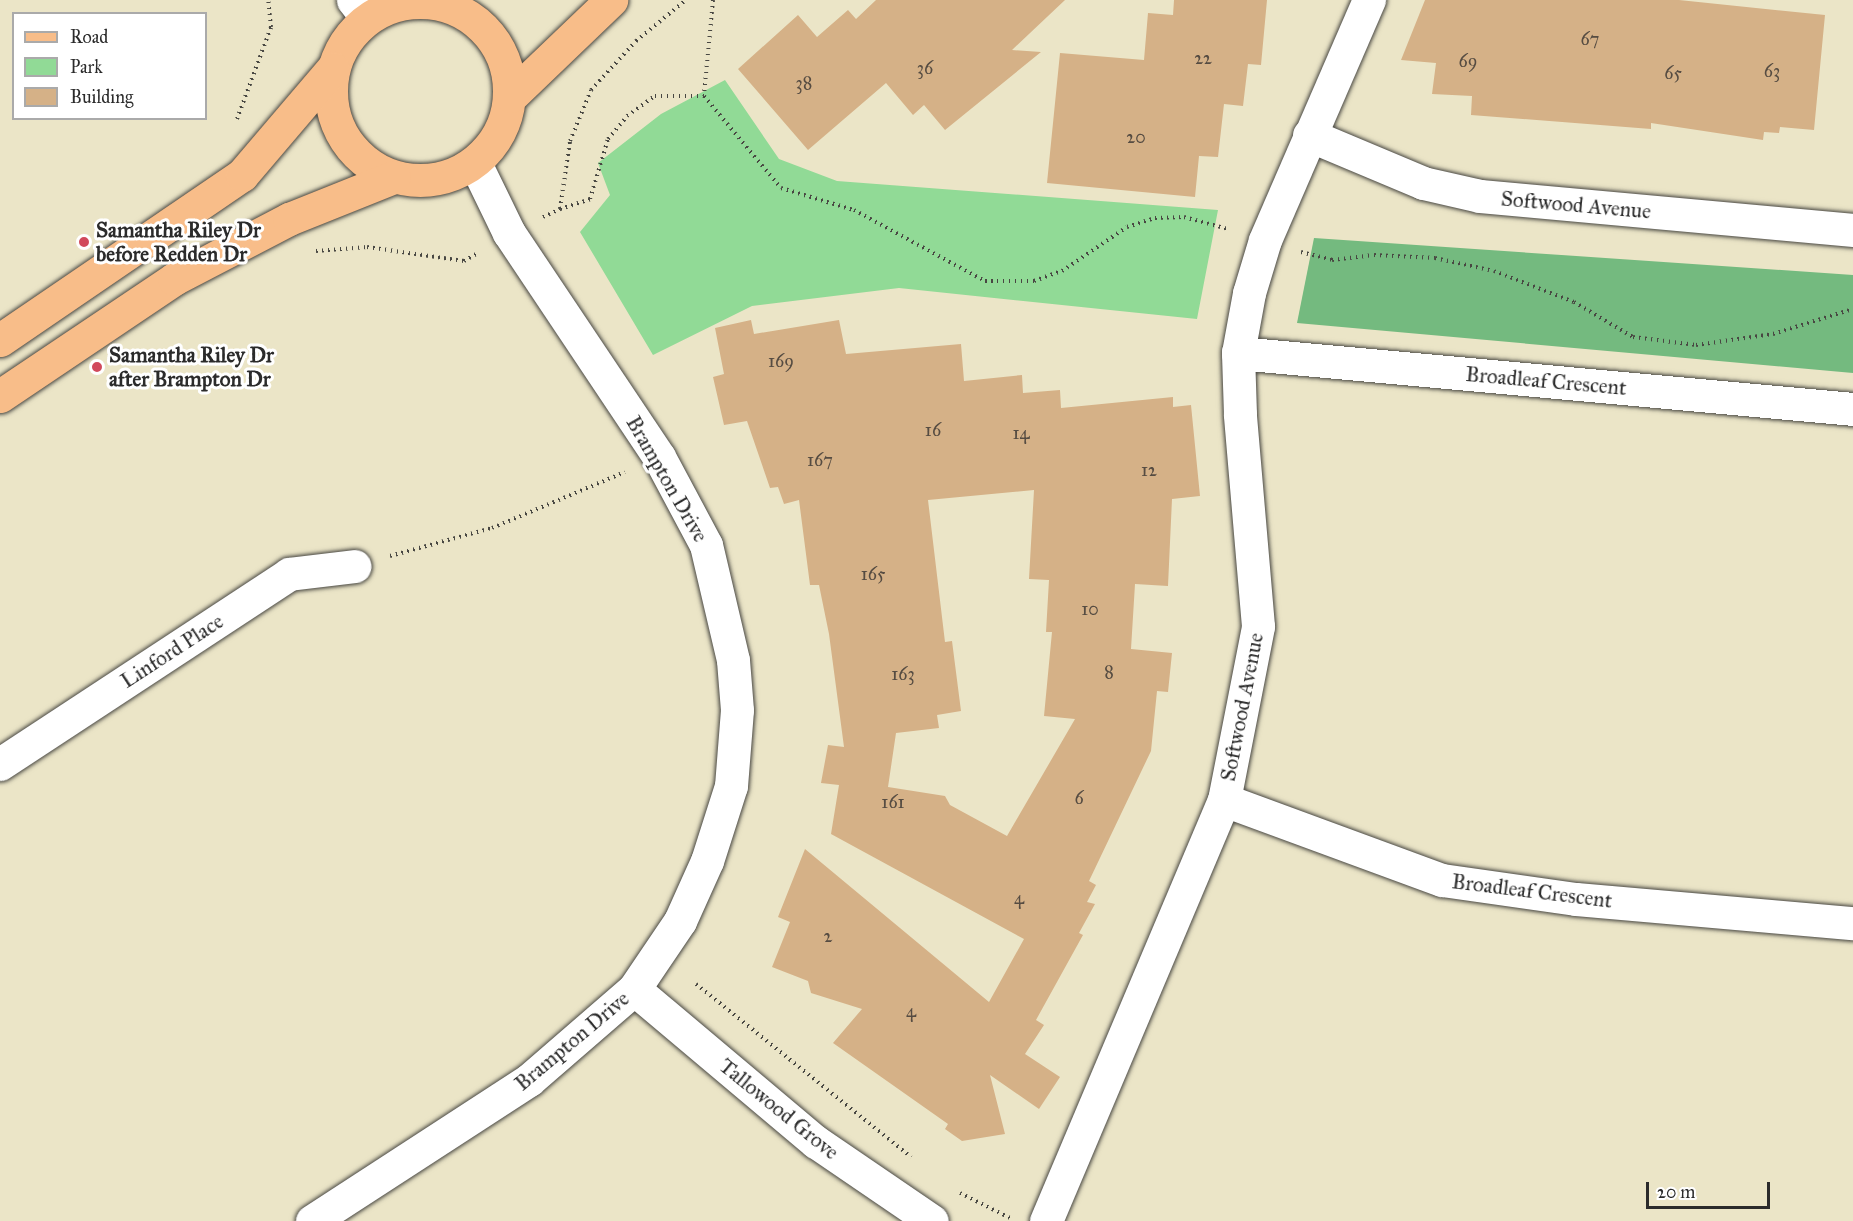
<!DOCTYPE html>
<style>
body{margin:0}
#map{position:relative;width:1853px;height:1221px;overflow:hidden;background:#ebe5c7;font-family:"IM FELL Great Primer",serif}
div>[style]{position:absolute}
.green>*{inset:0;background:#91da96}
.forest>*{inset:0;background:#74ba7f}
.building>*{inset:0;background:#d5b187}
.path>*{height:4px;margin-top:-2px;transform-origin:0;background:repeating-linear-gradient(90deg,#484742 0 1.5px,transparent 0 6px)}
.roads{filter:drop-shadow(0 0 2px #484742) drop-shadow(0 0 2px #484742)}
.minor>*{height:33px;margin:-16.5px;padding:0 16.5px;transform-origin:16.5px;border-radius:16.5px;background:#fff}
.major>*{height:33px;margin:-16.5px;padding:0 16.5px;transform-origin:16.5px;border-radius:16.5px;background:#f8bd89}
.major>.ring{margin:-16.5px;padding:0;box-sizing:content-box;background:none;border:33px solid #f8bd89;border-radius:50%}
.dots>*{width:16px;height:16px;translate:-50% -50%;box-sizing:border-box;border:3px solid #fff;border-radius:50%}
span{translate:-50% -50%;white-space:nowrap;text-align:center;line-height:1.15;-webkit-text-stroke:6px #fff;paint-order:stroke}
.number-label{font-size:18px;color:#564c42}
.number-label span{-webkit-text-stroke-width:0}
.street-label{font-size:21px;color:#2b2b2b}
.poi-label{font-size:21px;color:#2b2b2b;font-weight:700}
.left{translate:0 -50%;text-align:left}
.legend{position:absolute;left:12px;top:12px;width:195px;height:108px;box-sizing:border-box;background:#fff;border:2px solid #aaa;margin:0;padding:8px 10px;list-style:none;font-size:18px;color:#2b2b2b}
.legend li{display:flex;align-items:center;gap:12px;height:30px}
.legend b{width:30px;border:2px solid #aaa}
.scale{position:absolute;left:1646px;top:1182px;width:124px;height:27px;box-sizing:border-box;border:3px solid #2b2b2b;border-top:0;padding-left:8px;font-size:18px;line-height:21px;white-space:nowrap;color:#2b2b2b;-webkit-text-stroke:4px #fff;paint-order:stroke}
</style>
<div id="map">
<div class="green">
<i style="clip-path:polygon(725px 80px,779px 159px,837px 181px,1218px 210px,1197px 319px,899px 288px,752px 306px,653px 355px,580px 232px,610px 195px,598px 163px,661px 114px)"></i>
</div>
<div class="forest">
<i style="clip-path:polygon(1314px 238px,1853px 275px,1853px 373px,1297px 323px)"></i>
</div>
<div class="building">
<i style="clip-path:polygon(876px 0,1065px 0,1012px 50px,1041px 52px,945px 130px,924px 105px,913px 115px,886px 83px,808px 150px,738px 69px,798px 15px,817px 37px,848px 10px,856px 19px)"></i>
<i style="clip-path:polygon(1174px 0,1267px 0,1261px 65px,1248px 64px,1243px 106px,1224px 104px,1218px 157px,1199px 156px,1195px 197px,1047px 183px,1060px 53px,1144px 60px,1148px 13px,1173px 15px)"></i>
<i style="clip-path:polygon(1425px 0,1679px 0,1825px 15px,1814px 130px,1780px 127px,1779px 133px,1764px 132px,1763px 140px,1651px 123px,1651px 129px,1471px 115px,1472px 96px,1432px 94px,1436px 63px,1401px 60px)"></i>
<i style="clip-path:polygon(evenodd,751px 320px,754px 334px,839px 320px,846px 354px,961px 344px,964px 381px,1022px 375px,1023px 393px,1060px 390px,1061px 408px,1173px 397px,1173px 407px,1191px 405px,1200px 496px,1172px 499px,1168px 586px,1135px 584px,1131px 649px,1172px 653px,1168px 692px,1157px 691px,1151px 751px,1089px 881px,1096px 885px,1087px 902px,1095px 904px,1079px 933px,1083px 935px,1036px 1020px,1044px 1025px,1025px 1054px,1060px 1077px,1039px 1109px,990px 1075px,1005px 1134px,962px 1141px,945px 1129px,948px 1124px,833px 1043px,862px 1009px,811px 993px,808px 981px,772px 967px,790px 922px,778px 917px,805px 849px,989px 1002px,1024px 939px,831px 834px,839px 785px,821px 783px,828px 745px,844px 747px,829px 634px,819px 585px,810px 585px,799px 500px,784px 504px,778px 487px,770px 488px,747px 421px,724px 425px,713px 377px,724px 374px,715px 328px,751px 320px,1034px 490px,1029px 579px,1049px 580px,1046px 632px,1052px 632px,1044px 716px,1075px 719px,1007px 836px,950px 805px,945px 796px,888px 787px,896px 733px,939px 728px,937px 715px,961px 711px,952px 641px,945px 642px,928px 500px,1034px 490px)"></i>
</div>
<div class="path">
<i style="left:713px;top:0;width:96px;rotate:95.4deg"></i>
<i style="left:704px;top:96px;width:120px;rotate:50.1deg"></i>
<i style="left:781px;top:188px;width:76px;rotate:16.8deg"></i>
<i style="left:854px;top:210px;width:149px;rotate:28.5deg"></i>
<i style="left:985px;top:281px;width:49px"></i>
<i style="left:1034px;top:281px;width:30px;rotate:-20deg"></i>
<i style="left:1062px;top:271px;width:78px;rotate:-34.1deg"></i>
<i style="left:1127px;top:227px;width:29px;rotate:-18deg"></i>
<i style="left:1155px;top:218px;width:29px;rotate:-2deg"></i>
<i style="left:1184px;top:217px;width:46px;rotate:15.3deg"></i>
<i style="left:237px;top:119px;width:98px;rotate:-69.7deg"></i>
<i style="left:271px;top:27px;width:27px;rotate:-96deg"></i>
<i style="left:560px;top:209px;width:32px;rotate:-18deg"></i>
<i style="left:590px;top:199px;width:63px;rotate:-73.3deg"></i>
<i style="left:608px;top:139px;width:30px;rotate:-50deg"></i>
<i style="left:627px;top:116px;width:34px;rotate:-36deg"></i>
<i style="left:655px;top:96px;width:49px"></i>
<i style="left:543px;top:217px;width:19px;rotate:-25deg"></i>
<i style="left:560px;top:209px;width:69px;rotate:-81.6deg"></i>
<i style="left:570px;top:141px;width:55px;rotate:-67.6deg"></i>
<i style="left:591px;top:90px;width:67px;rotate:-47.4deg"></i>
<i style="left:636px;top:41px;width:65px;rotate:-39.4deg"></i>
<i style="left:316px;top:251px;width:51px;rotate:-4.5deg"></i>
<i style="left:367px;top:247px;width:98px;rotate:8.2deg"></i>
<i style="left:464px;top:261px;width:14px;rotate:-30deg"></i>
<i style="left:1301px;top:252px;width:32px;rotate:14deg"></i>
<i style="left:1332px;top:260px;width:42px;rotate:-6.8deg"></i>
<i style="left:1374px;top:255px;width:61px;rotate:2.8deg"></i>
<i style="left:1435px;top:258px;width:60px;rotate:12.4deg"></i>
<i style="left:1494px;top:271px;width:86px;rotate:21.2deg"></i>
<i style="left:1574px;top:302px;width:69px;rotate:30.7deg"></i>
<i style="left:1633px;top:337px;width:64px;rotate:7.2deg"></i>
<i style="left:1696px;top:345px;width:78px;rotate:-8.1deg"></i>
<i style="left:1773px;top:334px;width:84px;rotate:-17.4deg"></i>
<i style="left:390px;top:556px;width:106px;rotate:-15.4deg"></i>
<i style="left:492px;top:528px;width:144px;rotate:-22.8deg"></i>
<i style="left:696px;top:984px;width:276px;rotate:38.8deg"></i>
<i style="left:960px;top:1193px;width:56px;rotate:26.6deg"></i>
</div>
<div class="roads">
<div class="minor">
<i style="left:353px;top:0;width:23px;rotate:52deg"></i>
<i style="left:1309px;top:135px;width:124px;rotate:22.8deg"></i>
<i style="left:1423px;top:183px;width:58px;rotate:12.8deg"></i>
<i style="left:1480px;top:196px;width:375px;rotate:5.2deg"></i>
<i style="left:1238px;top:353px;width:618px;rotate:5.2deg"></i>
<i style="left:0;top:764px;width:346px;rotate:-33.3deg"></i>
<i style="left:289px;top:574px;width:66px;rotate:-6.9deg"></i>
<i style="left:1224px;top:800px;width:232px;rotate:20.2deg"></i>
<i style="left:1442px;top:880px;width:135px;rotate:8.1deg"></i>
<i style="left:1576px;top:899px;width:278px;rotate:5deg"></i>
<i style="left:634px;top:989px;width:238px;rotate:40.1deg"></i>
<i style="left:816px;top:1142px;width:140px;rotate:34.3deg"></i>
<i style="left:312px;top:1221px;width:259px;rotate:-33deg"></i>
<i style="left:529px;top:1080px;width:139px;rotate:-40.9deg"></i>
<i style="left:634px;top:989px;width:82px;rotate:-55.9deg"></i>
<i style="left:680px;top:921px;width:66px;rotate:-65.8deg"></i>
<i style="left:707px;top:861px;width:79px;rotate:-72.3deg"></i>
<i style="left:731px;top:786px;width:76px;rotate:-85.5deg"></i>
<i style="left:737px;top:710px;width:50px;rotate:-94.6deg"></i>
<i style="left:733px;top:660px;width:118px;rotate:-103.2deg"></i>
<i style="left:706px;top:545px;width:100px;rotate:-118.1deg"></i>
<i style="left:659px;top:457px;width:270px;rotate:-123.8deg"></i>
<i style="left:509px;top:233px;width:78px;rotate:-115.9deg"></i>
<i style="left:1046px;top:1221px;width:457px;rotate:-67.1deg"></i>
<i style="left:1224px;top:800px;width:177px;rotate:-78.9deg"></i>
<i style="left:1258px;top:626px;width:213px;rotate:-94.9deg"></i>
<i style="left:1240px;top:414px;width:61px;rotate:-91.9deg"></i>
<i style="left:1238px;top:353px;width:61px;rotate:-79.6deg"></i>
<i style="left:1249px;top:293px;width:55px;rotate:-73.2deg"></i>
<i style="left:1265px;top:240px;width:262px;rotate:-66.6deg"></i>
</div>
<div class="major">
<i class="ring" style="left:331px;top:2px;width:145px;height:145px"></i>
<i style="left:511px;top:96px;width:139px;rotate:-43.8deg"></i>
<i style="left:0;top:340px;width:293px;rotate:-34.3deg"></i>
<i style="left:242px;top:175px;width:140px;rotate:-49.6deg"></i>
<i style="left:0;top:396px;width:210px;rotate:-33.9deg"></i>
<i style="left:174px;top:279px;width:130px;rotate:-27.6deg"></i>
<i style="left:289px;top:219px;width:113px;rotate:-21.8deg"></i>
</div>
</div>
<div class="dots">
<i style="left:84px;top:242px;background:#d1495b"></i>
<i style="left:97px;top:367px;background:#d1495b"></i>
</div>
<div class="number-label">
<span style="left:1590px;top:39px">67</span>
<span style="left:1203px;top:58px">22</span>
<span style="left:1468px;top:61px">69</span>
<span style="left:925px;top:68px">36</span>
<span style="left:1772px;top:71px">63</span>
<span style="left:1673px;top:73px">65</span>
<span style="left:804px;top:83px">38</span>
<span style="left:1136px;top:137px">20</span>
<span style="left:781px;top:361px">169</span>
<span style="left:933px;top:430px">16</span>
<span style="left:1021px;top:433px">14</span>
<span style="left:820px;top:460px">167</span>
<span style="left:1149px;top:470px">12</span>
<span style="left:873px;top:574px">165</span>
<span style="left:1090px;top:609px">10</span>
<span style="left:1109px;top:672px">8</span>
<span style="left:903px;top:674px">163</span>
<span style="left:1079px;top:798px">6</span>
<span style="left:893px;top:802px">161</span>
<span style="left:1019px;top:898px">4</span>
<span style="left:828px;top:936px">2</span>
<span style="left:911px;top:1011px">4</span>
</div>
<div class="street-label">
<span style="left:1576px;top:205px;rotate:5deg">Softwood Avenue</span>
<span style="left:1546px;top:381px;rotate:5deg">Broadleaf Crescent</span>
<span style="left:667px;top:479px;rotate:60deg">Brampton Drive</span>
<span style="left:172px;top:651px;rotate:-33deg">Linford Place</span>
<span style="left:1242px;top:707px;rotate:-79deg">Softwood Avenue</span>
<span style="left:1532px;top:891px;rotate:7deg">Broadleaf Crescent</span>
<span style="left:572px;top:1041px;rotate:-40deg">Brampton Drive</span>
<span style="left:779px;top:1109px;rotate:39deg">Tallowood Grove</span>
</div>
<div class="poi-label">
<span class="left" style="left:96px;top:242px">Samantha Riley Dr<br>before Redden Dr</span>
<span class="left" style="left:109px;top:367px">Samantha Riley Dr<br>after Brampton Dr</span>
</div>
<ul class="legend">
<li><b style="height:8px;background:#f8bd89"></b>Road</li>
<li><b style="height:16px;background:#91da96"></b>Park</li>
<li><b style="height:16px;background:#d5b187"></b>Building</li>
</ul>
<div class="scale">20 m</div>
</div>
